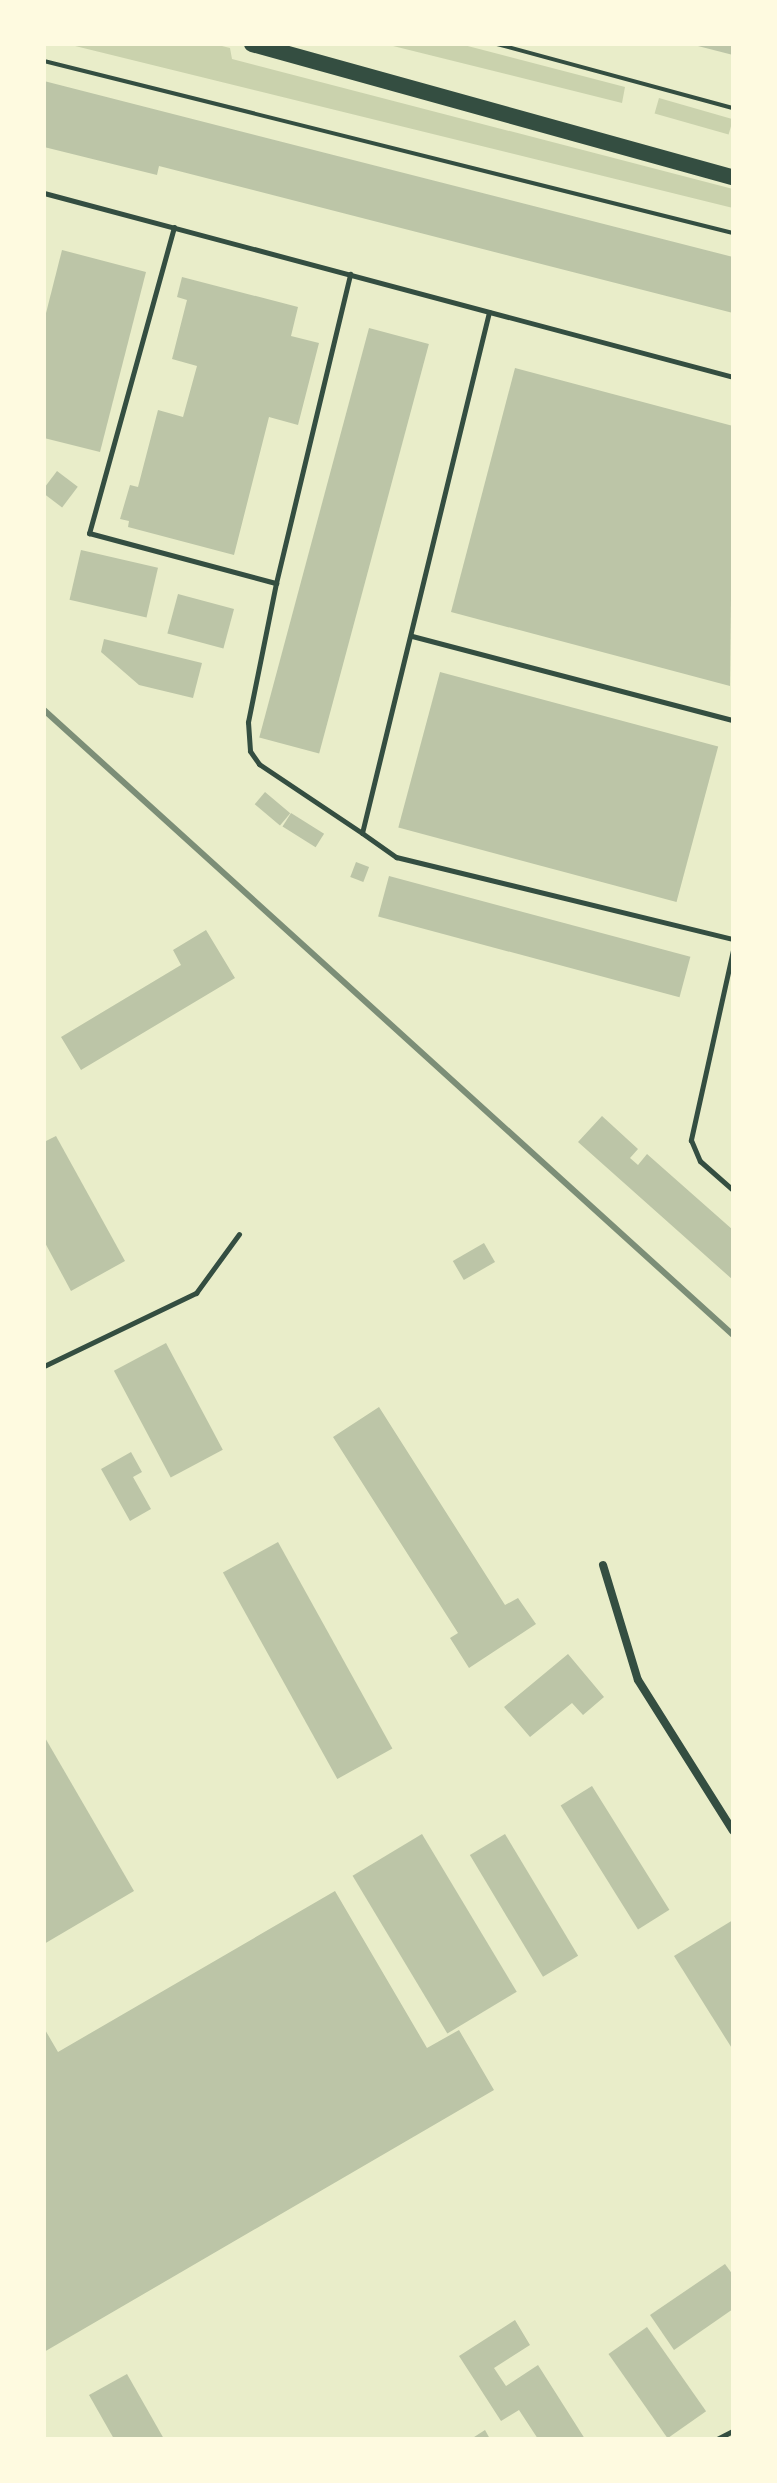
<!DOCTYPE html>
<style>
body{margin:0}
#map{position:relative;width:777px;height:2483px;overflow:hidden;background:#e9edc9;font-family:"Alegreya Sans",sans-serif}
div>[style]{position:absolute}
.green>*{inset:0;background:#cad2ad;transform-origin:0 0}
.building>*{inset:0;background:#bcc5a7;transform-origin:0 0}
.path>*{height:4px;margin:-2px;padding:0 2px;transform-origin:2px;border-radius:2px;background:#344e41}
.service>*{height:5px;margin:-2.5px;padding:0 2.5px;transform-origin:2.5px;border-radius:2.5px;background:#344e41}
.minor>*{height:8px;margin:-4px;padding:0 4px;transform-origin:4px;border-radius:4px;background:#344e41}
.primary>*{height:16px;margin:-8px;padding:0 8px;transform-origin:8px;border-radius:8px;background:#344e41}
.rail>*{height:6px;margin:-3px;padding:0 3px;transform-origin:3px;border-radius:3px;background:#7c8e77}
span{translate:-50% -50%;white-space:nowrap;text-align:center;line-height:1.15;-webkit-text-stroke:6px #fefae0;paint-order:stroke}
.frame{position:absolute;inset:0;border:46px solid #fefae0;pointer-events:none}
</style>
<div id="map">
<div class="green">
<i style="clip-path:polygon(67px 44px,214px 44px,230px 48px,232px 59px,733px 189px,733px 208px)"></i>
<i style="clip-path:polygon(385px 44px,460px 44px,625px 87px,622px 103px)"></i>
<i style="left:659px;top:98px;width:77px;height:16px;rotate:16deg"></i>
</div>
<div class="building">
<i style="clip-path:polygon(695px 44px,733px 44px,733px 55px,694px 45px)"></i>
<i style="clip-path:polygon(44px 81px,733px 257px,733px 313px,159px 166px,157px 175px,44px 147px)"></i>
<i style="clip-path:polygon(62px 250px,146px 272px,100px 452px,44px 438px,44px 321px)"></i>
<i style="clip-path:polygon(182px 277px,298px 307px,291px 336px,319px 343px,298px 425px,269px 417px,234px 555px,128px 527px,129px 521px,120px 519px,130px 485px,138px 487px,158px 410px,183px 417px,197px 366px,172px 359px,187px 300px,177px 297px)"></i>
<i style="left:369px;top:328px;width:62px;height:424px;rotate:15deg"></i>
<i style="clip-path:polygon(515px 368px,733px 426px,730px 686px,451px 612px)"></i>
<i style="left:57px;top:471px;width:26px;height:26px;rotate:37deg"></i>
<i style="left:81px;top:550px;width:79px;height:51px;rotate:13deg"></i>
<i style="left:178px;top:594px;width:58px;height:41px;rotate:15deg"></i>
<i style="clip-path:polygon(104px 639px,202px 663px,193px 698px,139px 685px,101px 652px)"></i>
<i style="left:440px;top:672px;width:288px;height:161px;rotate:15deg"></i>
<i style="left:265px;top:792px;width:33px;height:16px;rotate:40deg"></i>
<i style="left:291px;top:813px;width:39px;height:16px;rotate:32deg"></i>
<i style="left:356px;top:862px;width:14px;height:16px;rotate:21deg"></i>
<i style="left:389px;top:876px;width:312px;height:42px;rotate:15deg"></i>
<i style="clip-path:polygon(206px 930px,235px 978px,81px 1070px,61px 1037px,181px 965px,173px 950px)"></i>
<i style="clip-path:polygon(602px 1116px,638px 1149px,630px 1158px,638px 1165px,647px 1154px,733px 1230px,733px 1280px,578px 1142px)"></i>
<i style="clip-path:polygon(56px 1136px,125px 1261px,71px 1291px,44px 1241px,44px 1142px)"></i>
<i style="left:484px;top:1243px;width:22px;height:36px;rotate:60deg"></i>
<i style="left:166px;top:1343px;width:121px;height:59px;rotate:62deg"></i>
<i style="clip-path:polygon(379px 1407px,505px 1605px,518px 1598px,536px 1624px,469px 1668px,450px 1638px,458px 1633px,333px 1437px)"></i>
<i style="clip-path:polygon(131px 1452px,142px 1472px,133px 1477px,151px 1509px,130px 1521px,101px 1469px)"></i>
<i style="left:278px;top:1542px;width:236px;height:63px;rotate:61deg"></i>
<i style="clip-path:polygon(568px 1654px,604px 1697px,583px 1715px,572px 1703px,530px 1737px,504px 1707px)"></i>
<i style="clip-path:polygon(44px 1736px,134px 1891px,44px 1944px)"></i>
<i style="left:592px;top:1786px;width:146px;height:37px;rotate:58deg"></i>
<i style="left:422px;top:1834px;width:184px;height:81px;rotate:59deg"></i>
<i style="left:505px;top:1834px;width:142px;height:41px;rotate:59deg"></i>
<i style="clip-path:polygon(335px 1891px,427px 2048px,459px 2030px,494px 2090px,44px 2352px,44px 2028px,58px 2052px)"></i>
<i style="clip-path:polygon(733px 1920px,733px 2050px,674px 1956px)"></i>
<i style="clip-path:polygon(725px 2264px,733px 2275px,733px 2309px,674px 2350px,650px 2315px)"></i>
<i style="clip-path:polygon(515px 2320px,530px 2345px,494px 2368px,506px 2386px,538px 2365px,585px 2439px,538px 2439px,519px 2410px,501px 2421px,459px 2356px)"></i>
<i style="left:647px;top:2327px;width:103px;height:47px;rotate:55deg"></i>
<i style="clip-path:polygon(127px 2374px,164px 2439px,114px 2439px,89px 2395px)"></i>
<i style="clip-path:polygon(485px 2430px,490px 2439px,471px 2439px)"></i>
</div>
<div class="path">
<i style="left:497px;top:44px;width:245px;rotate:15.2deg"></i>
<i style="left:44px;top:61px;width:710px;rotate:14.02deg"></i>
</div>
<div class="service">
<i style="left:44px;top:193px;width:713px;rotate:14.95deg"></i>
<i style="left:174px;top:227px;width:318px;rotate:105.5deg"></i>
<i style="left:89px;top:533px;width:194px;rotate:15deg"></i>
<i style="left:276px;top:583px;width:318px;rotate:-76.5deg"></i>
<i style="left:489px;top:312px;width:536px;rotate:103.7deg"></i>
<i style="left:362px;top:833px;width:42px;rotate:35.2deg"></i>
<i style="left:396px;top:857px;width:347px;rotate:13.7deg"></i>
<i style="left:276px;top:583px;width:142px;rotate:101.4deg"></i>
<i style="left:248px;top:722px;width:29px;rotate:86deg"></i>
<i style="left:250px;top:751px;width:16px;rotate:55deg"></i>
<i style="left:259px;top:764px;width:124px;rotate:33.8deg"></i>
<i style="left:412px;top:636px;width:332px;rotate:14.7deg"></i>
<i style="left:733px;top:950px;width:195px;rotate:102.5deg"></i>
<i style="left:691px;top:1140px;width:23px;rotate:67deg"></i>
<i style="left:700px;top:1161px;width:44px;rotate:41.3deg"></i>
<i style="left:44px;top:1366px;width:169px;rotate:-25.7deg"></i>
<i style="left:196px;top:1293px;width:73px;rotate:-53.9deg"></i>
<i style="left:717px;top:2439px;width:18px;rotate:-27deg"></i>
</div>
<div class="minor">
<i style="left:603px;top:1565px;width:120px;rotate:73.1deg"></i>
<i style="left:638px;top:1680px;width:178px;rotate:57.8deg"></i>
</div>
<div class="primary">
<i style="left:252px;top:44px;width:499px;rotate:15.5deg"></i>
</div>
<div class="rail">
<i style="left:44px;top:710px;width:930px;rotate:42.21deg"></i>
</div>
<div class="frame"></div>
</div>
